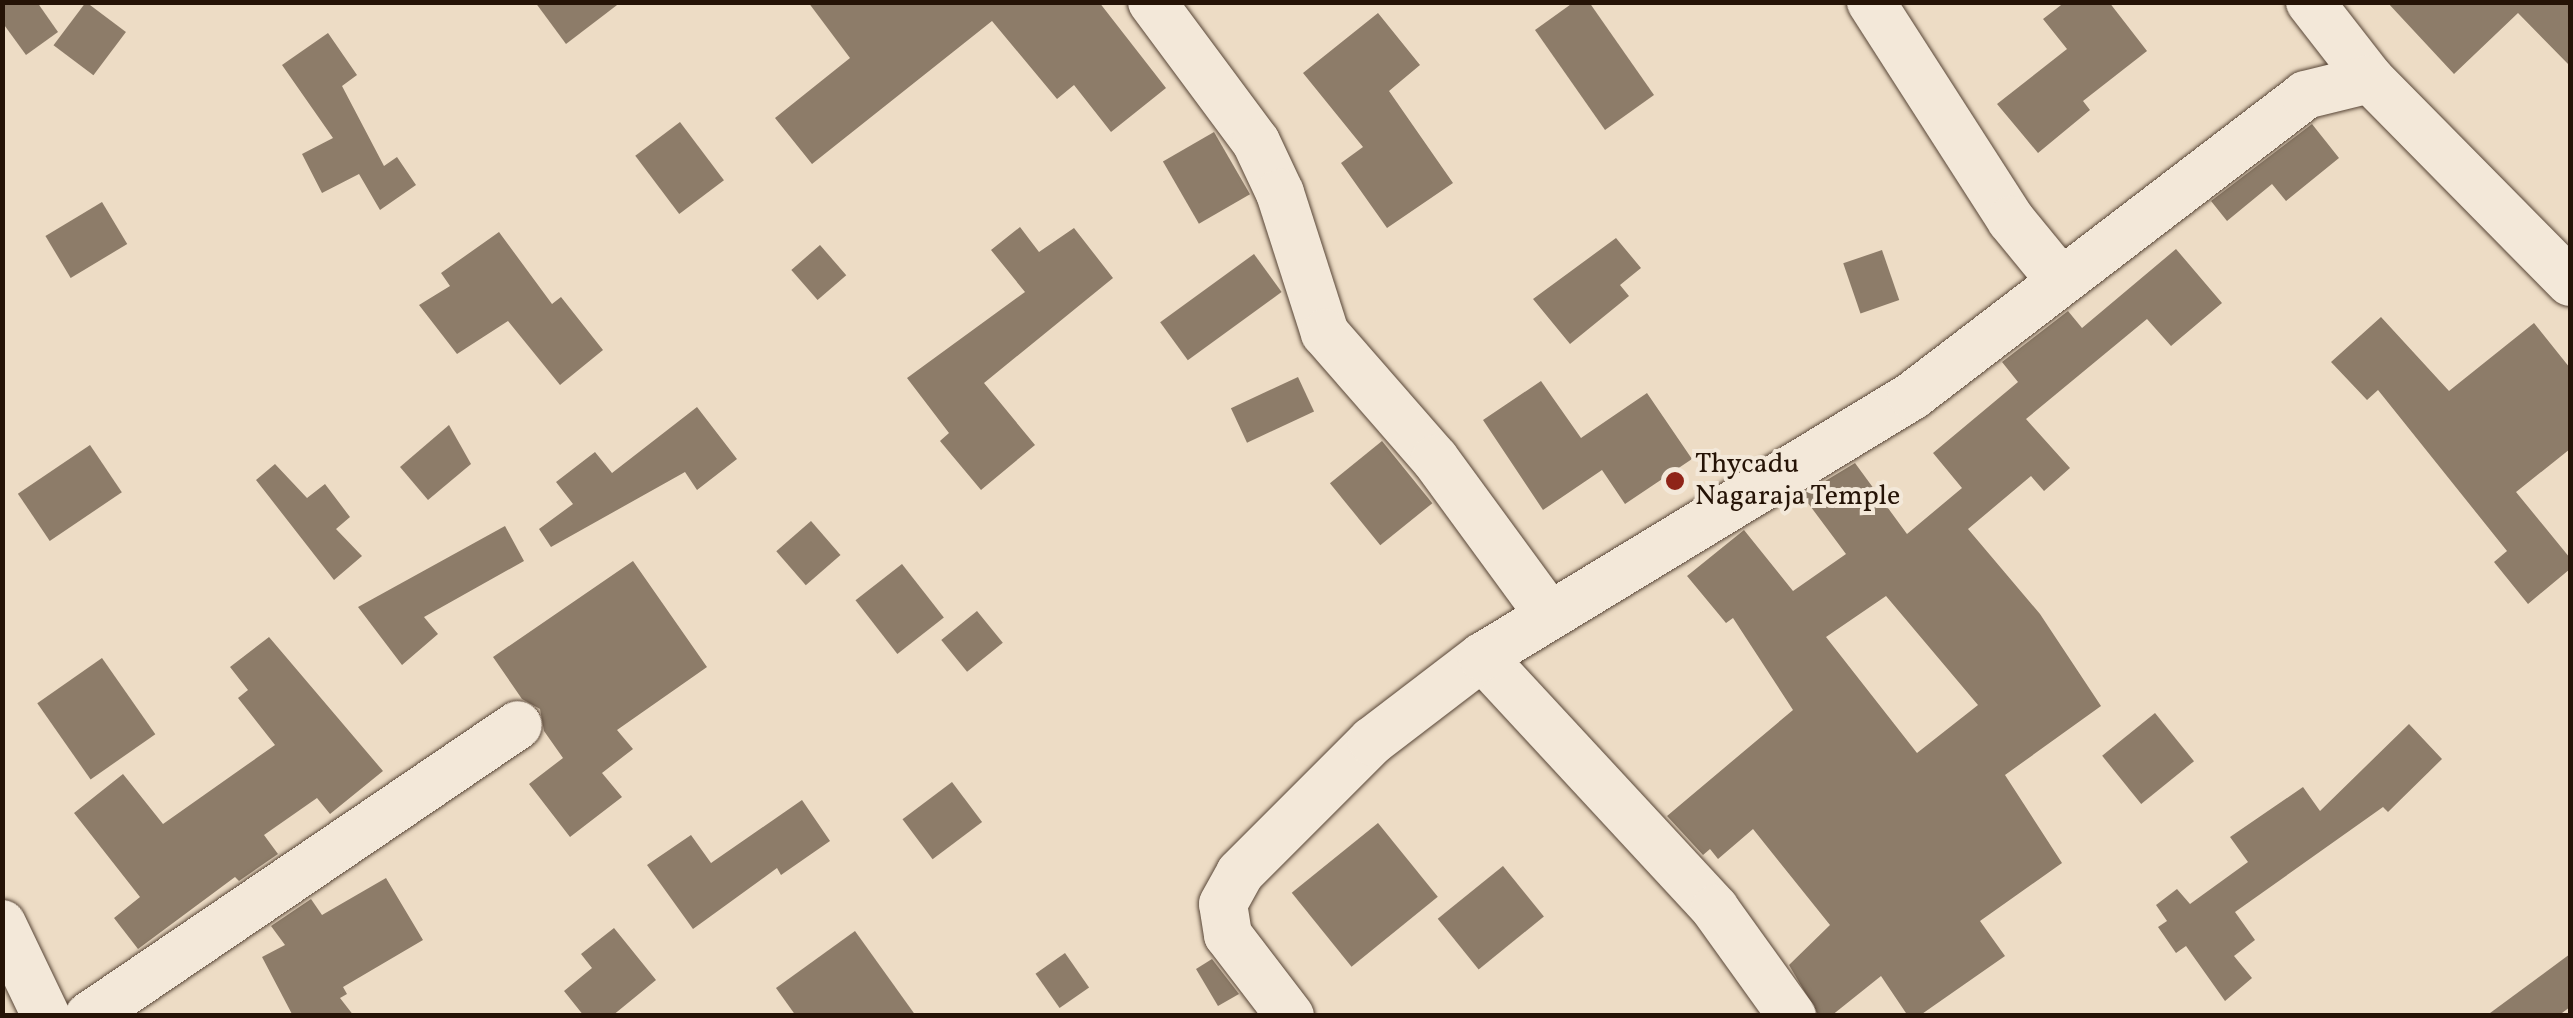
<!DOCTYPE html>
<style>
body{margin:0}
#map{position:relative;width:2573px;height:1018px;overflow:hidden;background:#eddcc5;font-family:Vollkorn,serif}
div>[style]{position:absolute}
.building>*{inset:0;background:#8d7c69;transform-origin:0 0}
.roads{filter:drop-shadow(0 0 2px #574536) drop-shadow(0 0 2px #574536)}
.minor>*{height:48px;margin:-24px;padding:0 24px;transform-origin:24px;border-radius:24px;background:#f3e8d9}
.dots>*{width:28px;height:28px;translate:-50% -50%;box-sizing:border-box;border:5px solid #f3e8d9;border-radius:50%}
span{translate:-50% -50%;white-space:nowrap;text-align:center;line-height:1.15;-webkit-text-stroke:8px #f3e8d9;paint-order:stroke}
.poi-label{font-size:28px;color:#251306}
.left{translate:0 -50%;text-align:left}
.frame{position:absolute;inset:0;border:5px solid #251306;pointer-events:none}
</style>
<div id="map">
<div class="building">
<i style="clip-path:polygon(2px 2px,37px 2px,58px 32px,26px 55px,2px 22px)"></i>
<i style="left:86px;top:2px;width:50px;height:54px;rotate:37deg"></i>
<i style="clip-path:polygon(535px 2px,621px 2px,566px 44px)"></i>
<i style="clip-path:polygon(808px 2px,1099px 2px,1166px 88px,1111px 132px,1074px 85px,1057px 99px,992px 21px,812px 164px,775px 118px,850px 58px)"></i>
<i style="clip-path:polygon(1574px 2px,1589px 2px,1654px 95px,1605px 130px,1535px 30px)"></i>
<i style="clip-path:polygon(2065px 2px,2109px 2px,2147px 51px,2083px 101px,2090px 110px,2038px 153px,1997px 104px,2067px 49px,2043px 19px)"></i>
<i style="clip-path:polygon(2387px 2px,2570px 2px,2570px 66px,2518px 13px,2454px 74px)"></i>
<i style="clip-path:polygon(1378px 13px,1420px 65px,1389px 91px,1453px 183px,1387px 228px,1341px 163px,1363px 147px,1303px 73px)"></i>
<i style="clip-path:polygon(328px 33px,357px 75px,342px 86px,384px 166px,397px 157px,416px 185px,380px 210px,359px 174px,322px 193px,302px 154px,333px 138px,282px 65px)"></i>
<i style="left:680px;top:122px;width:73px;height:56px;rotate:53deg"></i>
<i style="clip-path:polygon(2312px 124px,2339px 158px,2286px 201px,2272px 184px,2227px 221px,2211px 201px)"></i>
<i style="left:1214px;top:132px;width:72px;height:59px;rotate:60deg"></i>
<i style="left:102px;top:202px;width:49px;height:66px;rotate:59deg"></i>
<i style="clip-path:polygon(1020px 227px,1039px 252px,1074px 228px,1113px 278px,984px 383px,1035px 445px,981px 490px,940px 441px,949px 433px,907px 378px,1025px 292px,991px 250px)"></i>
<i style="clip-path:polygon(499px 232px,552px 304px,561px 297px,603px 350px,560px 385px,508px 321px,457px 354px,419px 305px,450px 286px,441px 273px)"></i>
<i style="clip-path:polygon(1616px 238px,1641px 268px,1620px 285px,1629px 296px,1570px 344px,1533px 299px)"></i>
<i style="left:820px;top:245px;width:40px;height:38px;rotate:49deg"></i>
<i style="clip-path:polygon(evenodd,2176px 249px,2222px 303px,2171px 346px,2147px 319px,2026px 419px,2070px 468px,2044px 491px,2031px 476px,1968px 529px,2040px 614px,2101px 706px,2005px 775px,2062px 863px,1980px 921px,2005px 956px,1919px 1016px,1908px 1016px,1881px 976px,1831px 1016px,1819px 1016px,1789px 965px,1830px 925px,1753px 829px,1718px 859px,1710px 849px,1703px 855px,1667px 816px,1793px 710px,1733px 618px,1726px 623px,1687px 576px,1744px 530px,1793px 591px,1846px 554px,1802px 495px,1855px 463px,1907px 534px,1962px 488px,1933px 453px,2018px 382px,2002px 362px,2068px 311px,2082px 328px,2176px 249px,1886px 596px,1978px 705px,1917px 753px,1826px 637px,1886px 596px)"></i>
<i style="left:1882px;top:250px;width:53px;height:41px;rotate:71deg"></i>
<i style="left:1254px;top:254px;width:47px;height:116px;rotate:54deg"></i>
<i style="clip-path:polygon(2381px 317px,2449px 391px,2534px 323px,2570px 368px,2570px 449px,2516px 492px,2570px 558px,2570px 569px,2528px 604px,2494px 562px,2507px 551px,2378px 390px,2367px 400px,2331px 362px)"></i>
<i style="left:1298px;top:377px;width:38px;height:74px;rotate:65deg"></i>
<i style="clip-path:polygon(1541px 381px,1581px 438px,1647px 393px,1692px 459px,1625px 504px,1602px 470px,1543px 510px,1483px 420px)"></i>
<i style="clip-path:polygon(697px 407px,737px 459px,697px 490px,685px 472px,551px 547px,539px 529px,573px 504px,556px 482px,595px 452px,612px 473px)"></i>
<i style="clip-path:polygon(449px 425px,471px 464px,428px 500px,400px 467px)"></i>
<i style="left:1382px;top:441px;width:80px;height:67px;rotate:51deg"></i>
<i style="left:90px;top:445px;width:57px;height:87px;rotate:56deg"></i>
<i style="clip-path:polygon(275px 464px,307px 498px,325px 484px,350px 517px,336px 529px,362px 556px,334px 580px,256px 480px)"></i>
<i style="left:811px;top:521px;width:45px;height:46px;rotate:49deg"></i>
<i style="clip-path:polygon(505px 526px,524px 561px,424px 617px,438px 634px,402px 665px,358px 607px)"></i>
<i style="clip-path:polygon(633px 561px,707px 667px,617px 730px,633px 749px,602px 773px,622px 797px,570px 837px,529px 784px,563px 758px,544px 731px,540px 709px,522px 699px,493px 657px)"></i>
<i style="left:902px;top:564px;width:68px;height:59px;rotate:52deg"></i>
<i style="left:977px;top:611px;width:41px;height:46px;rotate:51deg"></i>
<i style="clip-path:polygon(269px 637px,383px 771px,330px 814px,317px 798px,264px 835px,278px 854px,239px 881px,235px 877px,138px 949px,114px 918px,140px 897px,74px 813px,123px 774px,163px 824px,275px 745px,238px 698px,248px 690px,230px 667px)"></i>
<i style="left:102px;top:658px;width:93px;height:79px;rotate:55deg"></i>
<i style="left:2155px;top:713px;width:62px;height:68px;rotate:51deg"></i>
<i style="clip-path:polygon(2409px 724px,2442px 759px,2388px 812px,2383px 807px,2235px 912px,2255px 940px,2234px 956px,2252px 978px,2225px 1001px,2186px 946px,2176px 953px,2158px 927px,2167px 921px,2156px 905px,2177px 889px,2190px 904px,2248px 862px,2230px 837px,2303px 787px,2320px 811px)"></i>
<i style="left:952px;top:782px;width:50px;height:62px;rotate:53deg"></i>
<i style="clip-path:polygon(802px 800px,830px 841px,781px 875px,777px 868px,693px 929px,647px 865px,691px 835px,711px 863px)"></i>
<i style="left:1378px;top:823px;width:95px;height:111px;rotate:51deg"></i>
<i style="left:1503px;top:866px;width:65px;height:84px;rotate:51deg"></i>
<i style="clip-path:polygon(386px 878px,423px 940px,343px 987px,347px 994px,340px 998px,354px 1016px,293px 1016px,262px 957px,285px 945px,271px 926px,311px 899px,322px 915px)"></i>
<i style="clip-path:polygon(614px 928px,656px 980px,612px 1016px,584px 1016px,564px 991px,592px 968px,581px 954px)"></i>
<i style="clip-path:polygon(855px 931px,916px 1016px,796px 1016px,776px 988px)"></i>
<i style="left:1065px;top:953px;width:42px;height:36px;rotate:55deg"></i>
<i style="clip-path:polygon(2570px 954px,2570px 1007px,2558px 1016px,2486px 1016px)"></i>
<i style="clip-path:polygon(1212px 959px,1239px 994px,1218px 1006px,1196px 969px)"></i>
</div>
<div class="roads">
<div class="minor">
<i style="left:1152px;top:2px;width:174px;rotate:53.4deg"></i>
<i style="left:1256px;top:142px;width:56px;rotate:64.8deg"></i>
<i style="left:1280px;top:193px;width:147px;rotate:72.2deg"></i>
<i style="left:1325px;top:333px;width:167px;rotate:48.9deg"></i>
<i style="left:1435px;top:459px;width:193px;rotate:53.8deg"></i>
<i style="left:1871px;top:2px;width:259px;rotate:57.3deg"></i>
<i style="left:2011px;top:220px;width:79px;rotate:50.7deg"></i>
<i style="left:2310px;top:2px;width:98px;rotate:52.1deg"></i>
<i style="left:1482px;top:657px;width:343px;rotate:47.2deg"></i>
<i style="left:1715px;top:909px;width:132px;rotate:54.3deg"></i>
<i style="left:2px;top:924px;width:102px;rotate:64.4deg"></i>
<i style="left:89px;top:1016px;width:518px;rotate:-34.15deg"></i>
<i style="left:1290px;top:1016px;width:102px;rotate:-127.4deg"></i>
<i style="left:1228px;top:935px;width:31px;rotate:-99deg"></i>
<i style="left:1223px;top:904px;width:35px;rotate:-61deg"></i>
<i style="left:1240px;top:873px;width:187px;rotate:-45deg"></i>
<i style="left:1372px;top:741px;width:138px;rotate:-37.4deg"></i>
<i style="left:1482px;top:657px;width:503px;rotate:-31.26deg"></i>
<i style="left:1912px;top:396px;width:495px;rotate:-37.4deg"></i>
<i style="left:2305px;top:95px;width:67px;rotate:-13.8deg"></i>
<i style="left:2370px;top:79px;width:285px;rotate:45.4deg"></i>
</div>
</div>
<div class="dots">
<i style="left:1675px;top:481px;background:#8f2418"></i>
</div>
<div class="poi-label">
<span class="left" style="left:1695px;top:481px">Thycadu<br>Nagaraja Temple</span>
</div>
<div class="frame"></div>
</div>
